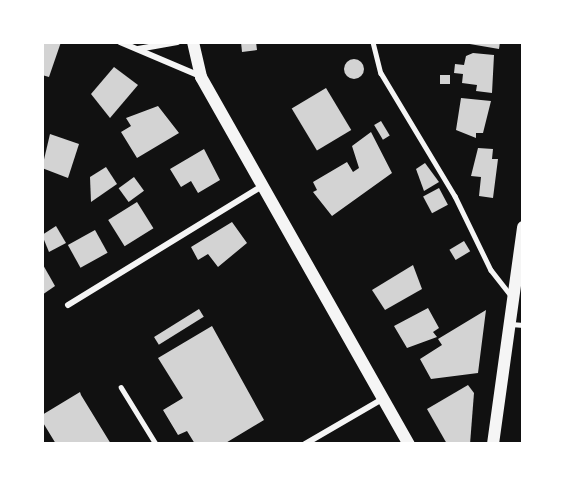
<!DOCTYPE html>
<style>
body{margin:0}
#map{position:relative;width:565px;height:486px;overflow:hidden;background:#111;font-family:Mulish,sans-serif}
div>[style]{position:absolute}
.building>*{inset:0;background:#d3d3d3;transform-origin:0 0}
.round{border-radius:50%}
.service>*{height:4.5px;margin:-2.25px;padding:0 2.25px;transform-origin:2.25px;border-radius:2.25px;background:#f5f5f5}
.minor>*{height:6px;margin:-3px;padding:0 3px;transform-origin:3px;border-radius:3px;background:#f5f5f5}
.secondary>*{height:12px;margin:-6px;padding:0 6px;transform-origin:6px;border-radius:6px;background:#f5f5f5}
span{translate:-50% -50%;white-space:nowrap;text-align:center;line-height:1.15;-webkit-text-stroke:4.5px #fff;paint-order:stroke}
.frame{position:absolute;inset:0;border:44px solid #fff;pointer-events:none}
</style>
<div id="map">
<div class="building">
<i style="clip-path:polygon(42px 42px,61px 42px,49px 77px,42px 75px)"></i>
<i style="clip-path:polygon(241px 42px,256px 42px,257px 50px,242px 52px)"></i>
<i style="clip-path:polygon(458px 42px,500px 42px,499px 49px)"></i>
<i style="clip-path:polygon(473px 53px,494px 55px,492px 93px,476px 91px,477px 85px,462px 83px,463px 74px,454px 73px,455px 64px,464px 65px,466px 56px)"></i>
<i class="round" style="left:344px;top:59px;width:20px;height:20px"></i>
<i style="clip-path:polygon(114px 67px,138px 85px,110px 118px,91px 94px)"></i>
<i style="left:440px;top:75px;width:10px;height:9px"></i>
<i style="left:326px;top:88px;width:49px;height:40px;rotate:59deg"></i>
<i style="clip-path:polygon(461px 98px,491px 101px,483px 133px,476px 133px,476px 138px,456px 130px)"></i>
<i style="clip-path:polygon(158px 106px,179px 133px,137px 158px,121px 132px,131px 126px,126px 118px)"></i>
<i style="left:381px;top:121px;width:17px;height:8px;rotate:59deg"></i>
<i style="clip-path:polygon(371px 132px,392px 173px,332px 216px,313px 192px,317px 190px,313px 182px,347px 162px,353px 172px,359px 168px,352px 146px)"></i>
<i style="clip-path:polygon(50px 134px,79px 144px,68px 178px,42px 168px)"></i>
<i style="clip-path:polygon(478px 148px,493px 149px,492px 159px,498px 159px,493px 198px,479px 196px,481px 177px,471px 176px)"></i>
<i style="clip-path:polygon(204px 149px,220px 180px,198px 193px,191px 181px,181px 187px,170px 169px)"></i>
<i style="clip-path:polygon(425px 163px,439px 182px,424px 191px,416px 169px)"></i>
<i style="clip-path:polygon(106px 167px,117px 184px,91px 202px,90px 177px)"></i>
<i style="left:134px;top:177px;width:17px;height:19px;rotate:54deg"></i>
<i style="left:439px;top:188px;width:19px;height:18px;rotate:62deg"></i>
<i style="left:137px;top:202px;width:31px;height:34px;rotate:58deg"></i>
<i style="clip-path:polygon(232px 222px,247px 243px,218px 267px,208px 254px,198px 260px,191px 247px)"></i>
<i style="clip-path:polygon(56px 226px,66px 243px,49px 252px,42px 235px)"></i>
<i style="left:95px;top:230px;width:26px;height:31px;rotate:61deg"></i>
<i style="left:464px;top:241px;width:12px;height:17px;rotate:59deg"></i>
<i style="clip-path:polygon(42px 263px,55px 286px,42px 295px)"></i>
<i style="clip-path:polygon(413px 265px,422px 289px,385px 310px,372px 290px)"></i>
<i style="clip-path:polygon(428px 308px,439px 328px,433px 332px,437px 337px,407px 348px,394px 326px)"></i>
<i style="left:199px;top:309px;width:9px;height:53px;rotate:58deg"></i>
<i style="clip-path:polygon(486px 310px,478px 373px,431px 379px,420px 359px,442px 345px,438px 339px)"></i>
<i style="clip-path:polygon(212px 326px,264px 420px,224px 444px,195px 444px,187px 431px,178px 435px,163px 410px,183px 398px,158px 358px)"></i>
<i style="clip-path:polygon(468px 385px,474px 393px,470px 444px,447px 444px,427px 409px)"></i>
<i style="clip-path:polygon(80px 392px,81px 395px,111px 444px,56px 444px,42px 421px,42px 415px)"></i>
</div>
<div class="service">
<i style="left:373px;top:42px;width:32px;rotate:76deg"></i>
<i style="left:381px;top:73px;width:144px;rotate:59deg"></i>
<i style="left:455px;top:196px;width:82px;rotate:64.1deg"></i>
<i style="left:491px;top:270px;width:33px;rotate:52deg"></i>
<i style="left:511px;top:324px;width:12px;rotate:5deg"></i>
<i style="left:121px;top:387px;width:67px;rotate:58.4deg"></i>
</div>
<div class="minor">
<i style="left:120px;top:42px;width:87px;rotate:23deg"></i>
<i style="left:138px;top:49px;width:40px;rotate:-10deg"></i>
<i style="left:68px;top:305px;width:230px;rotate:-31.5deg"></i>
<i style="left:305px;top:444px;width:91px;rotate:-30.2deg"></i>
</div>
<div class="secondary">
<i style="left:193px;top:42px;width:36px;rotate:77deg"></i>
<i style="left:201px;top:77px;width:422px;rotate:60.5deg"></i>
<i style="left:493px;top:444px;width:219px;rotate:-82.1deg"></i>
</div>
<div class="frame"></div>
</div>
